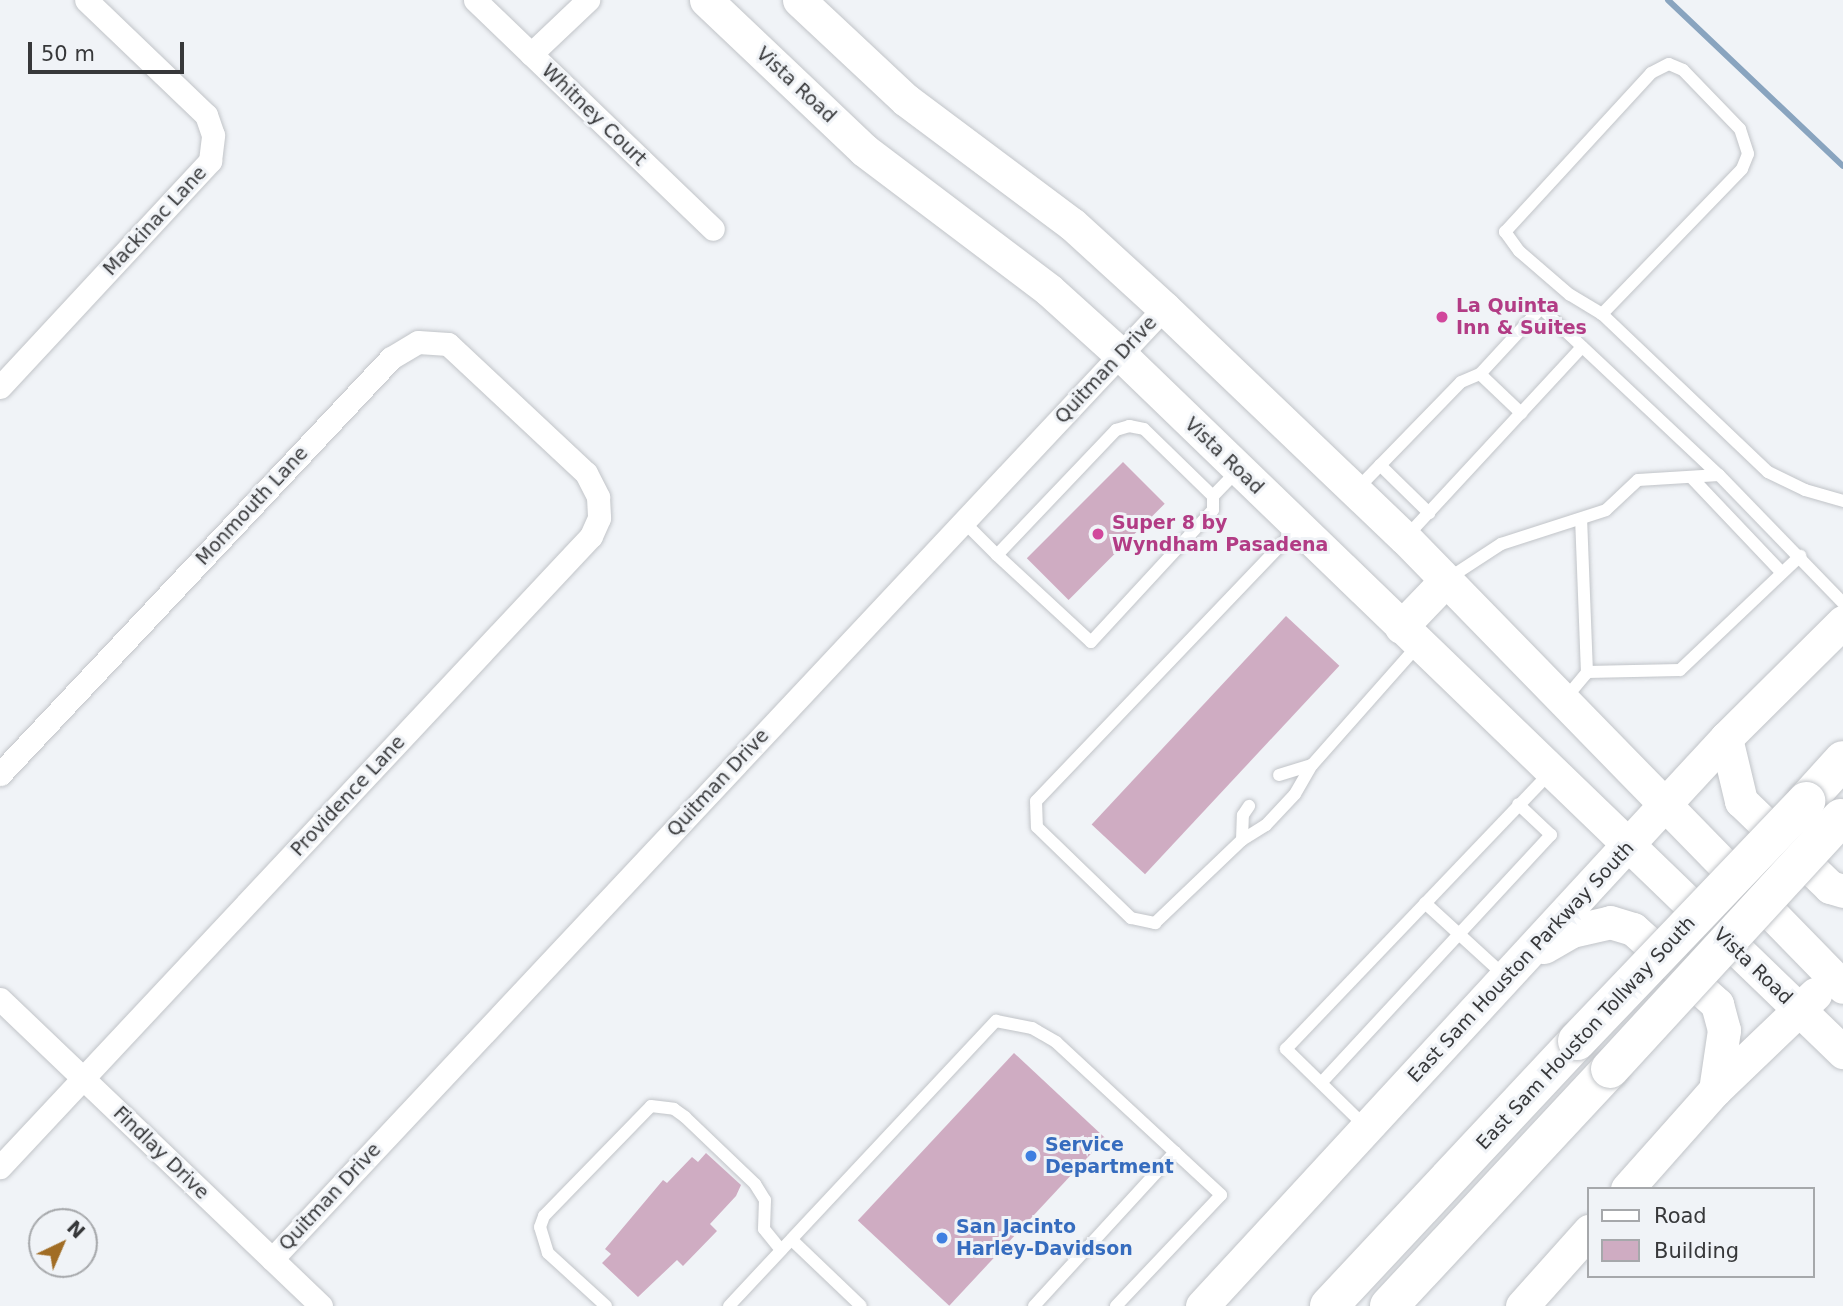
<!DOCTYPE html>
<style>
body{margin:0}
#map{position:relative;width:1843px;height:1306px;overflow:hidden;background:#f0f3f7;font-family:"DejaVu Sans",sans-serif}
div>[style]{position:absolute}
.stream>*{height:6px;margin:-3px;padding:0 3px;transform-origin:3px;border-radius:3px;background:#89a4bf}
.building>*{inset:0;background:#cfacc2;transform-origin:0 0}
.roads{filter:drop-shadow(0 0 2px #c1c4c8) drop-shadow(0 0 2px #c1c4c8)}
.lane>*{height:12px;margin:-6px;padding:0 6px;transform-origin:6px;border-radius:6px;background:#fff}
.street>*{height:23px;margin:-11.5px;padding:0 11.5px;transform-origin:11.5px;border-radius:11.5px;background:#fff}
.secondary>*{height:33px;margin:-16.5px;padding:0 16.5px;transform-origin:16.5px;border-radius:16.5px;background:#fff}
.highway>*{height:38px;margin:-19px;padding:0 19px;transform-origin:19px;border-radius:19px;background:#fff}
.bridges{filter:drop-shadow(0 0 2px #c1c4c8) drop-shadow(0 0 2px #c1c4c8)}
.highway-bridge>*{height:38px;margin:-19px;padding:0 19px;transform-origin:19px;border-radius:19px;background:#fff}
.dots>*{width:19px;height:19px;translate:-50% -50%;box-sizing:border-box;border:4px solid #f0f3f7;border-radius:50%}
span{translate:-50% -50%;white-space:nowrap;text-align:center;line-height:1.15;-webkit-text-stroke:6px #f0f3f7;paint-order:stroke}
.street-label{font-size:19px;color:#37383a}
.hotel-label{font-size:19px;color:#b23c85;font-weight:700}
.left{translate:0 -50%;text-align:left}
.shop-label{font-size:19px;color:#366cbe;font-weight:700}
.legend{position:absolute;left:1587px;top:1187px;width:228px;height:91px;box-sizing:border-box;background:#f0f3f7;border:2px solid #a6a8ab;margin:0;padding:9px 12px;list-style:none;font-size:21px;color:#37383a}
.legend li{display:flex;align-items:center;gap:14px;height:35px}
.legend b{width:35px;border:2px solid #a6a8ab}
.north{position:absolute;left:28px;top:1208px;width:70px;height:70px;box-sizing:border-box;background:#f0f3f7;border:2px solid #a6a8ab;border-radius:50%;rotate:44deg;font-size:19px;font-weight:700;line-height:28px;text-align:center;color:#37383a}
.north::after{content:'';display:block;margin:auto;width:24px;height:32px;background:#a16d25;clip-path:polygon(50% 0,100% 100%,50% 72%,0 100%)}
.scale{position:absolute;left:28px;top:42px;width:156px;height:32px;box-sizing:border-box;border:4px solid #37383a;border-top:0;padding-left:9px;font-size:21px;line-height:24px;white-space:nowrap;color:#37383a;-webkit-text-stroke:5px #f0f3f7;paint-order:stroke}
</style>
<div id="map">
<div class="stream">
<i style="left:1668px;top:0;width:241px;rotate:43.5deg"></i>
</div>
<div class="building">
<i style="left:1123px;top:462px;width:59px;height:136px;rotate:45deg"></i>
<i style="left:1286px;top:616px;width:73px;height:285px;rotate:43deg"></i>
<i style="left:1014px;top:1053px;width:125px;height:229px;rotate:43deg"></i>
<i style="clip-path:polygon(706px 1153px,741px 1185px,736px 1196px,710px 1224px,717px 1231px,683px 1266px,677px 1260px,638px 1297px,602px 1263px,611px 1254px,605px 1249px,663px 1180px,667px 1183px,692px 1157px,698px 1162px)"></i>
</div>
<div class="roads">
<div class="lane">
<i style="left:1602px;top:314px;width:37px;rotate:-149deg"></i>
<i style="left:1570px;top:295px;width:67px;rotate:-139.2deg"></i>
<i style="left:1519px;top:251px;width:24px;rotate:-126deg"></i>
<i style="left:1505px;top:232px;width:216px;rotate:-47.4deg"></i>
<i style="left:1651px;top:73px;width:20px;rotate:-27deg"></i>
<i style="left:1669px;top:64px;width:15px;rotate:23deg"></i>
<i style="left:1683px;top:70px;width:82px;rotate:46deg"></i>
<i style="left:1740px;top:129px;width:26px;rotate:72deg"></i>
<i style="left:1748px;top:154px;width:16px;rotate:112deg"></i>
<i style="left:1742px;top:169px;width:202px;rotate:134deg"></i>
<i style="left:1602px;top:314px;width:229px;rotate:43.6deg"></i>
<i style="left:1768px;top:472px;width:41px;rotate:25.9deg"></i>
<i style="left:1805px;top:490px;width:40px;rotate:16deg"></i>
<i style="left:1480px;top:374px;width:57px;rotate:43.6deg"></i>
<i style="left:1380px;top:465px;width:69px;rotate:44.4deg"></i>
<i style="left:1691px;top:477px;width:132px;rotate:46.5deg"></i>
<i style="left:1357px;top:489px;width:149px;rotate:-45.8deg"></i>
<i style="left:1461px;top:382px;width:21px;rotate:-23deg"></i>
<i style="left:1480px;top:374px;width:90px;rotate:-47.3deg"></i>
<i style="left:1541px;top:308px;width:244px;rotate:43.2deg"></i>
<i style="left:1719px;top:475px;width:178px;rotate:45.9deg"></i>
<i style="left:964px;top:522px;width:47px;rotate:45deg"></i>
<i style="left:997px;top:555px;width:173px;rotate:-46.4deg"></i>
<i style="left:1116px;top:430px;width:14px;rotate:-17deg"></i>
<i style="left:1129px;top:426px;width:15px;rotate:11deg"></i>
<i style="left:1144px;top:429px;width:96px;rotate:44.2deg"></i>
<i style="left:1213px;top:496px;width:36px;rotate:-46deg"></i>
<i style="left:1298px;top:527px;width:379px;rotate:133.7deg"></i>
<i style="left:1036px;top:801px;width:26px;rotate:88deg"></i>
<i style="left:1037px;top:827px;width:131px;rotate:44.1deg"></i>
<i style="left:1131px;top:918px;width:25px;rotate:12deg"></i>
<i style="left:1155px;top:923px;width:120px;rotate:-43.7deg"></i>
<i style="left:1242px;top:840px;width:28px;rotate:-32deg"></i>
<i style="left:1266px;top:825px;width:42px;rotate:-46.9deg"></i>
<i style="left:1295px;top:794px;width:34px;rotate:-60deg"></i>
<i style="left:1312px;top:765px;width:162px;rotate:-48.5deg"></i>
<i style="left:1406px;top:537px;width:259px;rotate:-47.2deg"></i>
<i style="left:997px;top:555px;width:128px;rotate:42.8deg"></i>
<i style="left:1091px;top:642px;width:180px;rotate:-47.3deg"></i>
<i style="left:1213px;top:510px;width:14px;rotate:-90deg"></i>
<i style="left:1446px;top:580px;width:66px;rotate:-33.2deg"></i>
<i style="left:1501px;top:544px;width:110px;rotate:-17.9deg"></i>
<i style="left:1606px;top:510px;width:44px;rotate:-43.2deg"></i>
<i style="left:1638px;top:480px;width:81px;rotate:-3.5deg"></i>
<i style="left:1587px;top:672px;width:93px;rotate:-1.2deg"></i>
<i style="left:1680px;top:670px;width:166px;rotate:-43.5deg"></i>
<i style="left:1564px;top:700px;width:35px;rotate:-50deg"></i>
<i style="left:1587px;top:673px;width:153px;rotate:-92.2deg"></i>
<i style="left:1279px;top:775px;width:34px;rotate:-17deg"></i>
<i style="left:1242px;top:840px;width:25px;rotate:-88deg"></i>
<i style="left:1243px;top:815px;width:11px;rotate:-56deg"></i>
<i style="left:1425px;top:903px;width:108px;rotate:42.4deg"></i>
<i style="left:1322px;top:1082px;width:337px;rotate:-47.2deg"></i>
<i style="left:1551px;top:835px;width:45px;rotate:-136.8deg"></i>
<i style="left:1366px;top:1127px;width:112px;rotate:-135.7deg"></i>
<i style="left:1286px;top:1049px;width:385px;rotate:-46.3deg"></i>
<i style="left:792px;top:1240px;width:95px;rotate:43.7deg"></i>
<i style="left:606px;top:1306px;width:79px;rotate:-137.6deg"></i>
<i style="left:548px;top:1253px;width:27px;rotate:-107deg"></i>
<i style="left:540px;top:1227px;width:12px;rotate:-70deg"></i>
<i style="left:544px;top:1216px;width:153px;rotate:-45.8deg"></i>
<i style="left:651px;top:1106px;width:23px;rotate:7deg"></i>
<i style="left:674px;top:1109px;width:14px;rotate:36deg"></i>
<i style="left:685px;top:1117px;width:97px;rotate:43.7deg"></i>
<i style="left:755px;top:1184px;width:19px;rotate:58deg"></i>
<i style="left:765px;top:1200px;width:29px;rotate:92deg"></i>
<i style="left:764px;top:1229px;width:27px;rotate:51deg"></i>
<i style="left:729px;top:1306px;width:391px;rotate:-46.9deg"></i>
<i style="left:996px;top:1021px;width:37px;rotate:11deg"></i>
<i style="left:1032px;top:1028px;width:28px;rotate:30deg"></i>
<i style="left:1056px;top:1042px;width:225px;rotate:42.8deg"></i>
<i style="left:1221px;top:1195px;width:153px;rotate:133.4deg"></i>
<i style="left:1034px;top:1306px;width:209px;rotate:-47.5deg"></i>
</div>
<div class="street">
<i style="left:475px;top:0;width:330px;rotate:43.9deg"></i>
<i style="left:531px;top:54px;width:79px;rotate:-43.5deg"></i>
<i style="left:0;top:387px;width:309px;rotate:-47.1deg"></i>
<i style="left:210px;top:161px;width:26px;rotate:-83deg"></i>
<i style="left:213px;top:135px;width:21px;rotate:-109deg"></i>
<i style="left:206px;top:115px;width:166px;rotate:-136.2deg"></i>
<i style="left:0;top:774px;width:571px;rotate:-46.77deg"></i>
<i style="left:391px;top:358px;width:31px;rotate:-31deg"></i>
<i style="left:418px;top:342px;width:30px;rotate:4deg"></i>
<i style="left:448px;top:344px;width:189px;rotate:43.1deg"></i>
<i style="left:586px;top:473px;width:27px;rotate:63deg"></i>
<i style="left:598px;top:497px;width:21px;rotate:87deg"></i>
<i style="left:599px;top:518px;width:20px;rotate:114deg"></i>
<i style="left:591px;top:536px;width:865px;rotate:133.13deg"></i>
<i style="left:0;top:999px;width:444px;rotate:43.7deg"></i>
<i style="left:272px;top:1259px;width:1304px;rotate:-46.83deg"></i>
</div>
<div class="secondary">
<i style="left:706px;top:0;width:218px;rotate:43.5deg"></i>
<i style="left:864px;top:150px;width:232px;rotate:37.1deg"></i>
<i style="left:1049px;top:290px;width:97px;rotate:42.1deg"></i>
<i style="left:1121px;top:355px;width:1004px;rotate:43.99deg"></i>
<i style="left:799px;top:0;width:146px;rotate:43.1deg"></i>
<i style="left:906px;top:100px;width:207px;rotate:36.8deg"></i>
<i style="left:1072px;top:224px;width:125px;rotate:42.4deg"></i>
<i style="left:1164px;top:308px;width:333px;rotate:43.7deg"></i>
<i style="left:1405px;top:538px;width:627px;rotate:45.71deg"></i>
<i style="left:1401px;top:627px;width:65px;rotate:-46.2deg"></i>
<i style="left:1726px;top:738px;width:65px;rotate:76.6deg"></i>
<i style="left:1741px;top:801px;width:124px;rotate:44deg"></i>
<i style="left:1830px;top:887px;width:14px;rotate:17deg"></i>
<i style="left:1544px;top:947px;width:32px;rotate:-30deg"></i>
<i style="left:1572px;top:931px;width:39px;rotate:-13deg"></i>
<i style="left:1610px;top:922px;width:24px;rotate:17deg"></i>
<i style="left:1633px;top:929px;width:113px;rotate:41.8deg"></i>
<i style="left:1717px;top:1004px;width:27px;rotate:75deg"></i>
<i style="left:1724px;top:1030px;width:61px;rotate:98.5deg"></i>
<i style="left:1627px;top:1189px;width:132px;rotate:-48.4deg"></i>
<i style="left:1715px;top:1090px;width:139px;rotate:-43.8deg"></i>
<i style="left:1202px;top:1306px;width:773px;rotate:-47.31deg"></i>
<i style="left:1726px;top:738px;width:165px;rotate:-44.8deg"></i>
<i style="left:1522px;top:1306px;width:101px;rotate:-48.2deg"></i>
</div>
<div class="highway">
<i style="left:1806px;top:801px;width:55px;rotate:-47.9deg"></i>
<i style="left:1329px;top:1306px;width:363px;rotate:-46.9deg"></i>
<i style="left:1389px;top:1306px;width:324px;rotate:-47deg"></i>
</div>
</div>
<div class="bridges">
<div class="highway-bridge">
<i style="left:1577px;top:1041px;width:332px;rotate:-46.3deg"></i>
<i style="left:1610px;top:1069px;width:341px;rotate:-47.4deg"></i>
</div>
</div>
<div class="dots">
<i style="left:1442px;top:317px;background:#d1479c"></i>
<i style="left:1098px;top:534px;background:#d1479c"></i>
<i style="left:1031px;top:1156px;background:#3f7fe0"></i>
<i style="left:942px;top:1238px;background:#3f7fe0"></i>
</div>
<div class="street-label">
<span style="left:796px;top:85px;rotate:43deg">Vista Road</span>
<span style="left:594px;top:115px;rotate:44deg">Whitney Court</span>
<span style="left:155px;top:221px;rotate:-47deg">Mackinac Lane</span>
<span style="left:1106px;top:370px;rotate:-47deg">Quitman Drive</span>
<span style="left:1224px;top:456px;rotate:44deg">Vista Road</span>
<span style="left:252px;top:506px;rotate:-47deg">Monmouth Lane</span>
<span style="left:718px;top:783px;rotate:-47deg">Quitman Drive</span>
<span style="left:348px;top:796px;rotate:-47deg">Providence Lane</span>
<span style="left:1521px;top:962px;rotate:-47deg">East Sam Houston Parkway South</span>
<span style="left:1753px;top:966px;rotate:44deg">Vista Road</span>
<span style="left:1586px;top:1033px;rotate:-47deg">East Sam Houston Tollway South</span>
<span style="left:161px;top:1153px;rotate:44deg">Findlay Drive</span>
<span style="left:330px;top:1197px;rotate:-47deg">Quitman Drive</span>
</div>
<div class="hotel-label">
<span class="left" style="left:1456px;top:317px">La Quinta<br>Inn &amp; Suites</span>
<span class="left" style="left:1112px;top:534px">Super 8 by<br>Wyndham Pasadena</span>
</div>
<div class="shop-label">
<span class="left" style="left:1045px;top:1156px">Service<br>Department</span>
<span class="left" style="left:956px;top:1238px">San Jacinto<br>Harley-Davidson</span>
</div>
<ul class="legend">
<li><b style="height:9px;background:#fff"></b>Road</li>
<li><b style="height:19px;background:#cfacc2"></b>Building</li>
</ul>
<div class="north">N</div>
<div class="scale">50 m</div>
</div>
